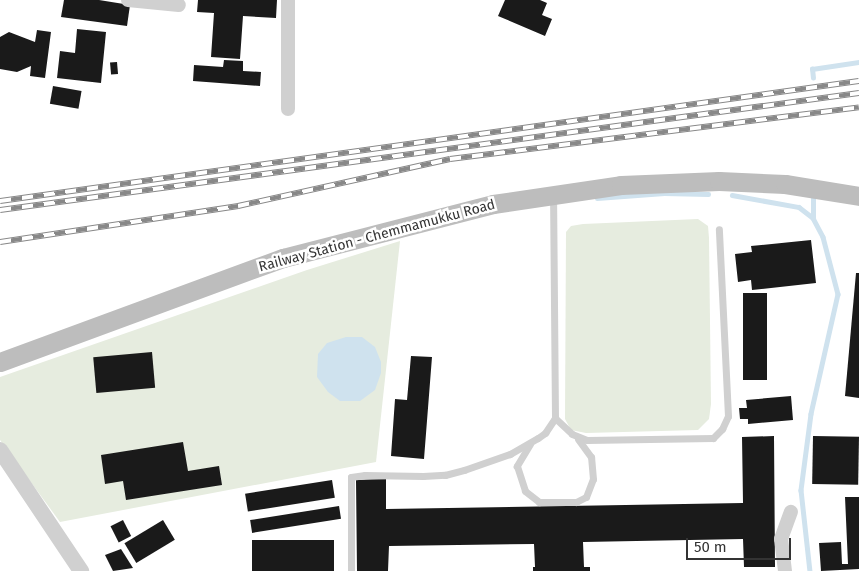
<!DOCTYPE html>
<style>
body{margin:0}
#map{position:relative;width:859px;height:571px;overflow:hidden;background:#fff;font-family:"Fira Sans",sans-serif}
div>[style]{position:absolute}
.green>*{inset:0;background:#e6ecdf}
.water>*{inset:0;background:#cfe2ee}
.stream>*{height:4.5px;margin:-2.25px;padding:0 2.25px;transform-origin:2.25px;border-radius:2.25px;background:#cfe2ee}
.building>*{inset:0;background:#1a1a1a;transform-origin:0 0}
.service>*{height:7px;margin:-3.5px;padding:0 3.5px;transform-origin:3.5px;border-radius:3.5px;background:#d0d0d0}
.minor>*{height:14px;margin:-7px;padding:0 7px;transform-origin:7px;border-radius:7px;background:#d0d0d0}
.tertiary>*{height:16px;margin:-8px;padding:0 8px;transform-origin:8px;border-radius:8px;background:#d0d0d0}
.secondary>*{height:19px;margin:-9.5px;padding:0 9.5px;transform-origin:9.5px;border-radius:9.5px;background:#bdbdbd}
.rail>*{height:5.5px;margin-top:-2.75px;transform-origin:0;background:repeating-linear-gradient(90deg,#fff 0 11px,#888 0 22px);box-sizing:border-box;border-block:1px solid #888}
span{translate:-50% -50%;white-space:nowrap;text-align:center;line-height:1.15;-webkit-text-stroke:5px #fff;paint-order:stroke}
.street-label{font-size:14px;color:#333}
.scale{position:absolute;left:686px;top:538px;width:105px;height:22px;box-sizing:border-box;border:2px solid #333;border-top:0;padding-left:6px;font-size:15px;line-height:18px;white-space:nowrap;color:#333;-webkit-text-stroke:4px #fff;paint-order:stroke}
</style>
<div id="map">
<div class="green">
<i style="clip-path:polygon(698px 219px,708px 226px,709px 238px,711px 404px,709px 419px,698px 430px,586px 433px,571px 430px,565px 419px,566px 232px,571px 226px,583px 224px)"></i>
<i style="clip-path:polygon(400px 241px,376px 462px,60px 522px,0 440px,0 377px,307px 270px)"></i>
</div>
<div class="water">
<i style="clip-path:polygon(346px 337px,362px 337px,375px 347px,381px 362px,381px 373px,375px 390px,360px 401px,340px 401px,328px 392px,317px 377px,318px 354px,327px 343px)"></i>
</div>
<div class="stream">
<i style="left:813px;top:78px;width:9px;rotate:-96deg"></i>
<i style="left:812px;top:69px;width:48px;rotate:-8.5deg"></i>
<i style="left:732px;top:195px;width:68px;rotate:10.2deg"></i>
<i style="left:799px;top:207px;width:18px;rotate:38deg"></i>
<i style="left:813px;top:218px;width:21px;rotate:62deg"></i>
<i style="left:823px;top:237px;width:59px;rotate:75.3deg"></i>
<i style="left:838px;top:294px;width:123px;rotate:102.7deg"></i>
<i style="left:811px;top:414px;width:77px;rotate:97.5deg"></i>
<i style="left:801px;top:490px;width:81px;rotate:83.7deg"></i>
<i style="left:597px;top:198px;width:67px;rotate:-4.3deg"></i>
<i style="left:664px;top:193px;width:44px;rotate:1.3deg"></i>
<i style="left:813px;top:218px;width:22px;rotate:-90deg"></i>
</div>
<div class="building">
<i style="clip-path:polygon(64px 0,99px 0,130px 5px,127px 26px,61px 17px)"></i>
<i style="clip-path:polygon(198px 0,277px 0,276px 18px,243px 16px,240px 59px,211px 57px,214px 13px,197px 12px)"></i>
<i style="clip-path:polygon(505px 0,540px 0,547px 3px,542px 15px,552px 19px,545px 36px,498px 16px)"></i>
<i style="clip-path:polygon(77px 29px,106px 32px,101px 83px,57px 78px,60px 51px,75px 53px)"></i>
<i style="clip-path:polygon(37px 30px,51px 32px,45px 78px,30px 76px,31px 66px,17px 72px,0 69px,0 37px,9px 32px,35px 42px)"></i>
<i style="clip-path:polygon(224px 60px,243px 61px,243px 71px,261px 72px,260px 86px,193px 81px,194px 65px,223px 67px)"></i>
<i style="left:117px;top:62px;width:12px;height:7px;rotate:85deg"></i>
<i style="left:53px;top:86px;width:29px;height:18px;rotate:10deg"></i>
<i style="clip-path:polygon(811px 240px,816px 283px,752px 290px,751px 280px,738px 282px,735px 254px,752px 252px,751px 246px)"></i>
<i style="clip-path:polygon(856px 273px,859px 273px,859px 398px,845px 396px)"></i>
<i style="left:743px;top:293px;width:24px;height:87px"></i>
<i style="left:152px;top:352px;width:36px;height:59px;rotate:85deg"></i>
<i style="clip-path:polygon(411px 356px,432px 357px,424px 459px,391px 456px,395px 399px,407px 400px)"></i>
<i style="clip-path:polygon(791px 396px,793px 420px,748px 424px,748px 419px,740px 419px,739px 408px,747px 408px,746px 400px)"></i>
<i style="clip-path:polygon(774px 436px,775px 567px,744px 567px,743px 539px,583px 542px,584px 567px,590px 567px,590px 571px,533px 571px,533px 567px,535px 567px,534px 544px,389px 546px,388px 571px,357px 571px,356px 480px,386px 479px,386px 509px,743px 503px,742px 437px)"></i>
<i style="left:813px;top:436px;width:46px;height:48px;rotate:1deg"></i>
<i style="clip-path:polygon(183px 442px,188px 471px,219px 466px,222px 485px,126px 500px,123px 481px,105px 484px,101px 455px)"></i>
<i style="left:332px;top:480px;width:18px;height:88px;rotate:81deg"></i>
<i style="clip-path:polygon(845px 497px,859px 497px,859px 569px,821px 571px,819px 543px,841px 542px,842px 564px,848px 564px)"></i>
<i style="left:339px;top:506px;width:13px;height:90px;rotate:81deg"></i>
<i style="left:123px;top:520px;width:18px;height:14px;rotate:63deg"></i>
<i style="left:163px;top:520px;width:23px;height:45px;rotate:59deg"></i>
<i style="left:252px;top:540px;width:82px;height:31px"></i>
<i style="clip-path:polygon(121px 549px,133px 568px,113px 571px,105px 555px)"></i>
</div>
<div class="service">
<i style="left:555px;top:418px;width:23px;rotate:43deg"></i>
<i style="left:572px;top:434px;width:16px;rotate:22deg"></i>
<i style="left:587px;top:440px;width:126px;rotate:-0.9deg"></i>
<i style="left:713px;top:438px;width:13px;rotate:-45deg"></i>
<i style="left:722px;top:429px;width:14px;rotate:-65deg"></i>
<i style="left:728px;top:416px;width:187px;rotate:-92.8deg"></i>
<i style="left:530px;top:444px;width:26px;rotate:121deg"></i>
<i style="left:517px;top:466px;width:26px;rotate:72deg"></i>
<i style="left:525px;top:491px;width:18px;rotate:38deg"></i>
<i style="left:539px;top:502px;width:37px"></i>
<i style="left:576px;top:502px;width:11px;rotate:-27deg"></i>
<i style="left:586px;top:497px;width:19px;rotate:-69deg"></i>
<i style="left:593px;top:479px;width:22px;rotate:-95deg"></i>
<i style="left:591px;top:457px;width:22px;rotate:-126deg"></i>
<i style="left:351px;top:571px;width:94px;rotate:-90deg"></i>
<i style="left:351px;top:477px;width:14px;rotate:-8deg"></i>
<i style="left:365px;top:475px;width:58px;rotate:1deg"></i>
<i style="left:423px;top:476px;width:22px;rotate:-3deg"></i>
<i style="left:445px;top:475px;width:20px;rotate:-15deg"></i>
<i style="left:464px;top:470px;width:49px;rotate:-19.2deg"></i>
<i style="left:510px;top:454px;width:32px;rotate:-30deg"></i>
<i style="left:538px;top:438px;width:9px;rotate:-36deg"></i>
<i style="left:545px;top:433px;width:18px;rotate:-56deg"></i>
<i style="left:555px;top:418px;width:222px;rotate:-90.5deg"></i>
</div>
<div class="minor">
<i style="left:128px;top:0;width:51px;rotate:5.6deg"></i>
<i style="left:288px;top:0;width:109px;rotate:90deg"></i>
<i style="left:785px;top:571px;width:32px;rotate:-97deg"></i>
<i style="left:781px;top:539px;width:29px;rotate:-70deg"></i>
</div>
<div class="tertiary">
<i style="left:0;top:450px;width:146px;rotate:56.2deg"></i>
</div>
<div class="secondary">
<i style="left:0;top:362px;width:302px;rotate:-20.2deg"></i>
<i style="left:283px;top:258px;width:217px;rotate:-14.4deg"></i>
<i style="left:493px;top:204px;width:129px;rotate:-8.4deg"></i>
<i style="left:621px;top:185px;width:98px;rotate:-2.3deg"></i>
<i style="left:719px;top:181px;width:66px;rotate:2.6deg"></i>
<i style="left:785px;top:184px;width:75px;rotate:9.2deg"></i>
</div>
<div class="rail">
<i style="left:0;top:201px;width:867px;rotate:-7.95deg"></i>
<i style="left:0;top:210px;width:867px;rotate:-7.76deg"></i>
<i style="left:0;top:242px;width:241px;rotate:-8.6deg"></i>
<i style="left:238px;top:206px;width:217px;rotate:-12.5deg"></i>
<i style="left:450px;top:159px;width:412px;rotate:-7.2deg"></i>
</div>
<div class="street-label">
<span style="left:377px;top:236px;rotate:-15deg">Railway Station - Chemmamukku Road</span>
</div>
<div class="scale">50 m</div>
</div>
